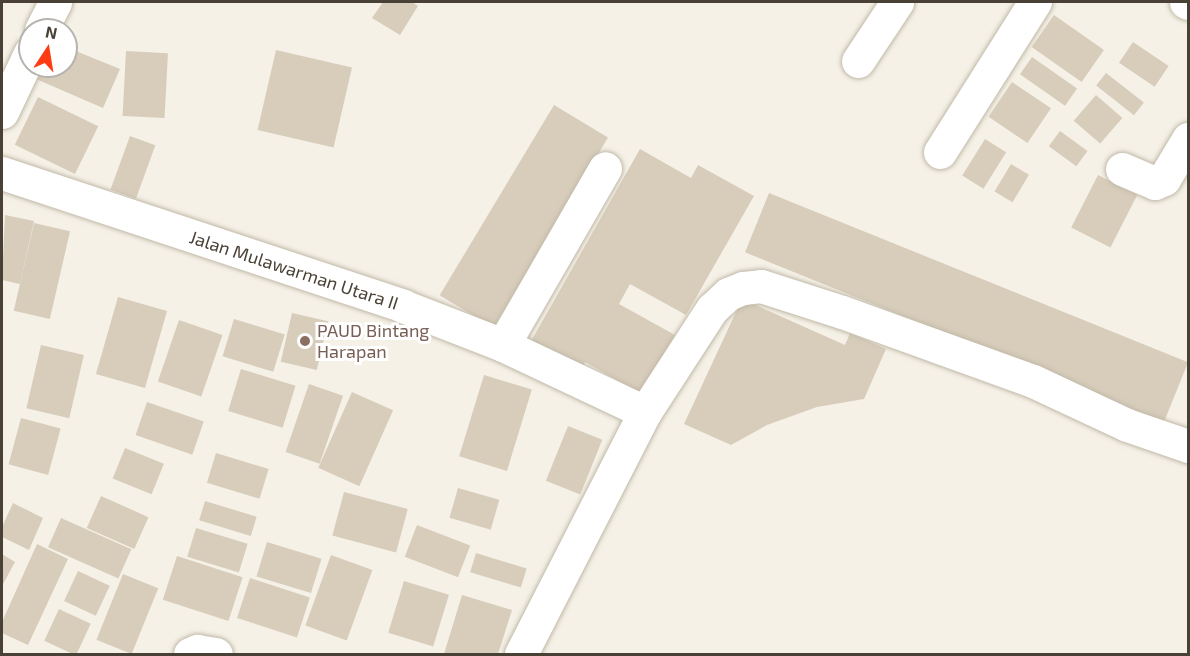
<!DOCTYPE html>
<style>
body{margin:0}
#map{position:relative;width:1190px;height:656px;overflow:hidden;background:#f5f1e7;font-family:"Exo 2",sans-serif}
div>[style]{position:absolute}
.building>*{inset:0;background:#d8cdbb;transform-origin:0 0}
.roads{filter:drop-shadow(0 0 2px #c1b9a8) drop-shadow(0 0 2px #c1b9a8)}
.street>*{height:33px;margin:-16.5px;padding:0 16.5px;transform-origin:16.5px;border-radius:16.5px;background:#fff}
.dots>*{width:16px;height:16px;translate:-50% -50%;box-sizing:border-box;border:3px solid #fff;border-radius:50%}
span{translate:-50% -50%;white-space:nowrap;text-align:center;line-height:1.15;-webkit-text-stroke:6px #fff;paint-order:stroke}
.street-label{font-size:18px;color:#494135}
.education-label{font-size:18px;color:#785e54}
.left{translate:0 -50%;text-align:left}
.frame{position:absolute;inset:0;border:3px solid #494135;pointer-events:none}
.north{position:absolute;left:18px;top:18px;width:60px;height:60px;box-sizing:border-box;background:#fff;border:2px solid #b6b3ae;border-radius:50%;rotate:12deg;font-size:16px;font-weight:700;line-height:24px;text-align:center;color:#494135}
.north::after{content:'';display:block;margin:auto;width:21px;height:27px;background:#ff3b14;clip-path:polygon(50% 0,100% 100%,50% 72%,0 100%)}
</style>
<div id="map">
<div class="building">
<i style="clip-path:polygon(383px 2px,412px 2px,418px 6px,400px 35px,372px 18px)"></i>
<i style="left:1054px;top:15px;width:61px;height:39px;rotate:35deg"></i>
<i style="left:1133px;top:42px;width:43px;height:25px;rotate:34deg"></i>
<i style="clip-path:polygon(66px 47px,120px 69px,103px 108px,36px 79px,42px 66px,66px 66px)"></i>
<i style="left:276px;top:50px;width:78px;height:82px;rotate:13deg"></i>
<i style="left:126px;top:51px;width:42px;height:65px;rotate:3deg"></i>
<i style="left:1032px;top:57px;width:55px;height:21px;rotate:35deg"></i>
<i style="left:1106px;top:73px;width:48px;height:16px;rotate:38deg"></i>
<i style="left:1012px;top:82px;width:47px;height:42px;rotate:34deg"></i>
<i style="left:1096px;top:95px;width:35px;height:34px;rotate:41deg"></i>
<i style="left:38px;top:97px;width:67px;height:53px;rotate:26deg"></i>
<i style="left:554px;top:105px;width:63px;height:222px;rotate:31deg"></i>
<i style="left:1060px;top:131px;width:34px;height:19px;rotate:36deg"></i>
<i style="left:130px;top:136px;width:27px;height:57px;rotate:20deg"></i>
<i style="left:985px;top:139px;width:25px;height:43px;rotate:32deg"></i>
<i style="clip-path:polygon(640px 149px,691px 178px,698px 165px,754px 196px,686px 315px,630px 284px,619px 304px,675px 335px,642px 394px,585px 362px,580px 372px,530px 343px)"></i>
<i style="left:1011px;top:164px;width:21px;height:32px;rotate:31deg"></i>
<i style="left:1098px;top:175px;width:44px;height:59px;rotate:27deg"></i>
<i style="left:769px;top:193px;width:452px;height:64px;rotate:22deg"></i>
<i style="clip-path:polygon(5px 215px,34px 221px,20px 284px,2px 280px)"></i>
<i style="left:34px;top:223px;width:37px;height:90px;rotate:13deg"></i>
<i style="left:118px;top:297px;width:51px;height:80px;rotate:16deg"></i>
<i style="clip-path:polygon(742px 299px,845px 345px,850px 333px,886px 349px,864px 399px,817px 407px,767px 425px,731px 445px,684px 424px)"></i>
<i style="left:292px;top:313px;width:37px;height:50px;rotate:13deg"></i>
<i style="left:234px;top:319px;width:53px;height:39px;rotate:17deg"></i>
<i style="left:179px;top:320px;width:46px;height:65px;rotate:19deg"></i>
<i style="left:41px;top:345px;width:44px;height:65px;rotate:13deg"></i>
<i style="left:241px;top:369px;width:57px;height:44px;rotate:17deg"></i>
<i style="left:484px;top:375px;width:50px;height:85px;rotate:17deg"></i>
<i style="left:309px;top:384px;width:36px;height:72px;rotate:19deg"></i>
<i style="left:352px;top:392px;width:45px;height:83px;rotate:24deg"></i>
<i style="left:147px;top:402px;width:60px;height:35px;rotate:19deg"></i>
<i style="left:21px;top:418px;width:41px;height:48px;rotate:15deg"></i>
<i style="left:568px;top:426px;width:37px;height:59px;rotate:22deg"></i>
<i style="left:125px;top:448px;width:42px;height:33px;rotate:22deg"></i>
<i style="left:216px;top:453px;width:55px;height:31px;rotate:17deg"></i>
<i style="left:458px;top:488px;width:43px;height:31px;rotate:16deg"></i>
<i style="left:344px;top:492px;width:66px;height:45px;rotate:15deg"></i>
<i style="left:101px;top:496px;width:52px;height:35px;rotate:24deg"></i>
<i style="left:205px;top:501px;width:54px;height:20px;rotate:17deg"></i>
<i style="clip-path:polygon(13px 503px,43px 518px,29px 550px,2px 537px,2px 527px)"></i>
<i style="left:61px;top:518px;width:77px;height:32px;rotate:24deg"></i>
<i style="left:417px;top:525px;width:57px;height:34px;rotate:21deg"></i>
<i style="left:196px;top:528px;width:54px;height:30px;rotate:17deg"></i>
<i style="left:267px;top:542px;width:57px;height:36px;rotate:17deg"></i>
<i style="clip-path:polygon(37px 544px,68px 559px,28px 645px,2px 633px,2px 622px)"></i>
<i style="left:476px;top:553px;width:53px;height:20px;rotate:17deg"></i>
<i style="clip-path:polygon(2px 554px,15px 562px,2px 586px)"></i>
<i style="left:331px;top:555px;width:44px;height:75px;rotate:20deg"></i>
<i style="left:177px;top:556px;width:69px;height:46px;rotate:18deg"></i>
<i style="left:78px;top:571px;width:35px;height:33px;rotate:25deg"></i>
<i style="left:123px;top:574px;width:38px;height:71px;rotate:22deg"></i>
<i style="left:250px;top:578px;width:63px;height:42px;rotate:18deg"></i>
<i style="left:404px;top:581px;width:47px;height:54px;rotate:17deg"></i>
<i style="clip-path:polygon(462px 595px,512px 610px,498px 654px,444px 654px)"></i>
<i style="left:59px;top:609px;width:35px;height:35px;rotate:25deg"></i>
</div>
<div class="roads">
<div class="street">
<i style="left:1186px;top:2px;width:2px;rotate:27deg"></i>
<i style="left:41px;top:30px;width:31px;rotate:-63deg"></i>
<i style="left:858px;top:61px;width:71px;rotate:-56.5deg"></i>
<i style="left:2px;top:112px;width:65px;rotate:-64.6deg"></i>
<i style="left:940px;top:152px;width:178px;rotate:-57.7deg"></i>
<i style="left:1122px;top:169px;width:36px;rotate:23deg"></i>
<i style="left:1155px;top:183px;width:10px;rotate:-24deg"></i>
<i style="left:1164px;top:179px;width:47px;rotate:-59deg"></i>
<i style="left:2px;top:173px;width:422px;rotate:18.3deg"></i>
<i style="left:403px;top:306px;width:107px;rotate:21.3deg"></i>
<i style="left:503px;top:345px;width:157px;rotate:25.3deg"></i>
<i style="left:503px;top:345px;width:204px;rotate:-60deg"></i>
<i style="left:190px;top:654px;width:8px;rotate:-23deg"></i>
<i style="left:197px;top:651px;width:19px;rotate:9deg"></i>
<i style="left:521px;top:654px;width:272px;rotate:-62.9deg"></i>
<i style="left:645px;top:412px;width:123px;rotate:-57deg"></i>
<i style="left:712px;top:309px;width:22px;rotate:-43deg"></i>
<i style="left:728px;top:294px;width:16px;rotate:-22deg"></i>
<i style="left:743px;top:288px;width:18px;rotate:-6deg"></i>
<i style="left:761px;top:286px;width:85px;rotate:17.8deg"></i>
<i style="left:842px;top:312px;width:203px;rotate:19.9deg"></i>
<i style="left:1033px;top:381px;width:104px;rotate:25.1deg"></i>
<i style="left:1127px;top:425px;width:65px;rotate:19deg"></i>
</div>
</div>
<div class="dots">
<i style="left:305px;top:341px;background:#8d6e63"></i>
</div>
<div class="street-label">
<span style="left:294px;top:270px;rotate:18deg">Jalan Mulawarman Utara II</span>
</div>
<div class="education-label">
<span class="left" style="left:317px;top:341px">PAUD Bintang<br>Harapan</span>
</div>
<div class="frame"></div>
<div class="north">N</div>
</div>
